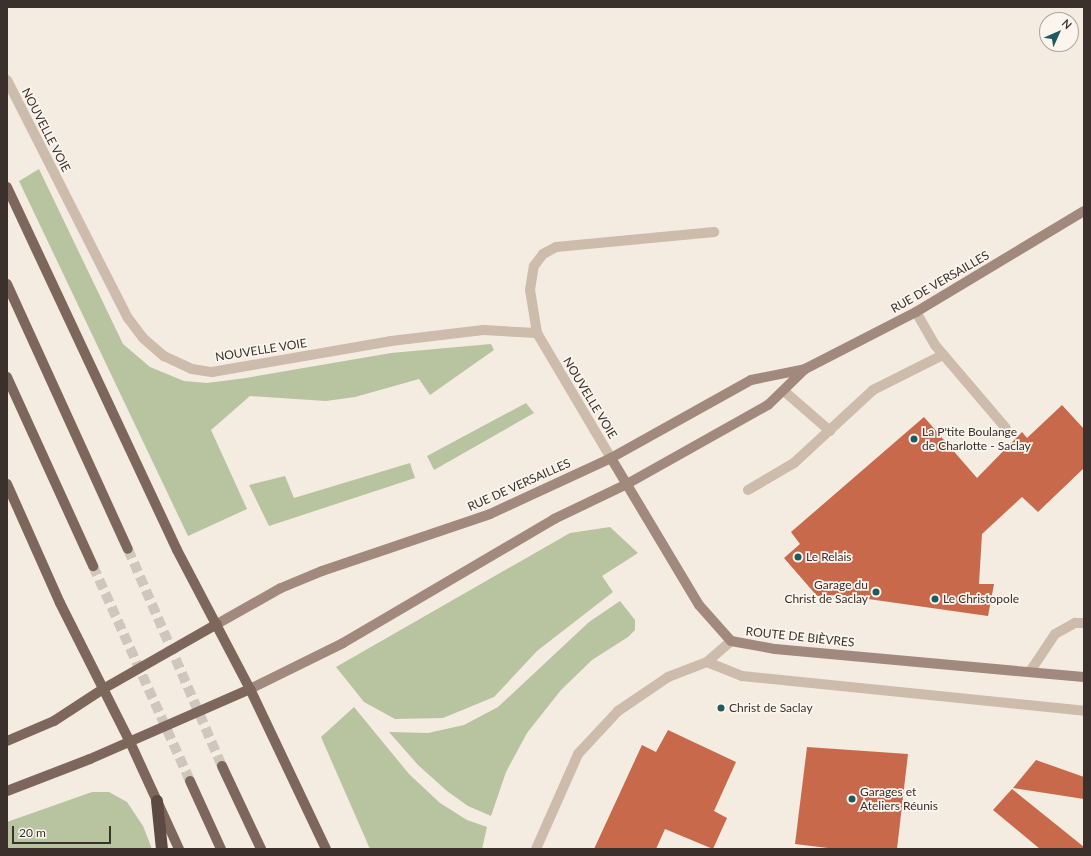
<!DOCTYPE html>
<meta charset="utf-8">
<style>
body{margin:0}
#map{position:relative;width:1091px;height:856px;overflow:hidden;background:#f4ebe1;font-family:Lato,sans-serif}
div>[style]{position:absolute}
.green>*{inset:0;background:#b8c4a0}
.building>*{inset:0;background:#c8694b}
.primary-tunnel>*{height:10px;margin-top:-5px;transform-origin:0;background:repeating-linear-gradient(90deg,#cfc6bd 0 10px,transparent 0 15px)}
.lane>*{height:10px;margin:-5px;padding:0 5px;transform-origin:5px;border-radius:5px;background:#cdbbac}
.street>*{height:10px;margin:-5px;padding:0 5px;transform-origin:5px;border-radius:5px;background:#cdbbac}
.secondary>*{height:10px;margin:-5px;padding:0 5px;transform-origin:5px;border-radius:5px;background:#a18a7d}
.primary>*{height:10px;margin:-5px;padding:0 5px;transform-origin:5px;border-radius:5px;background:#7d675c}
.highway>*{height:12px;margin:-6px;padding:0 6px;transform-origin:6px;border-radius:6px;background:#5c4a42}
.dots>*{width:11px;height:11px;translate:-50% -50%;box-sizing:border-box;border:2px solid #fbf5ee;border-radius:50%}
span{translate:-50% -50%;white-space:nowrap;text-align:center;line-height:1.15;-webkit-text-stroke:3.5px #fbf5ee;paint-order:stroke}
.street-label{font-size:12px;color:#3b302b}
.poi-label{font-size:12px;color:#3b302b}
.left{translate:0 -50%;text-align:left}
.right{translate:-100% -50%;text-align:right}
.frame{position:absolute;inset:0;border:8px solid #3b302b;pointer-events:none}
.north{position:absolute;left:1039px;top:12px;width:40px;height:40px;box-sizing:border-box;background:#fbf5ee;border:1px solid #aea6a0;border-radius:50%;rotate:45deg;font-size:11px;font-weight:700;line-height:16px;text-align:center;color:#3b302b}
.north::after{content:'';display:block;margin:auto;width:14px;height:18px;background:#1f5a5e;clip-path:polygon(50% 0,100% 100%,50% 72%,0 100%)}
.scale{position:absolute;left:12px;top:826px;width:99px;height:18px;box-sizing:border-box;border:2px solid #3b302b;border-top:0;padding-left:5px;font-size:12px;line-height:14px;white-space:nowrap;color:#3b302b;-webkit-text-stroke:3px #fbf5ee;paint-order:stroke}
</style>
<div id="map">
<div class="green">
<i style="clip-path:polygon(39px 169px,123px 344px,150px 367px,184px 381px,207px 383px,246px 378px,391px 353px,491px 344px,494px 350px,430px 395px,419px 379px,355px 397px,326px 401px,250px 396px,211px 430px,247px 509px,188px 536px,19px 181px)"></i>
<i style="clip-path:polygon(526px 403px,534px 413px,434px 470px,427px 456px)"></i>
<i style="clip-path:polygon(410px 463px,415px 478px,269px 526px,249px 485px,285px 476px,294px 498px)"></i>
<i style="clip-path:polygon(610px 527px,638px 553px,602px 576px,613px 592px,537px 651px,494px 697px,443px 718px,395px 719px,364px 702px,336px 667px,570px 533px)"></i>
<i style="clip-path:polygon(620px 601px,635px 620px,635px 630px,628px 637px,592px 660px,561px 690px,527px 733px,506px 772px,491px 816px,468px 806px,447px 791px,418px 765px,389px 732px,428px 733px,464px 725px,498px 707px,589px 622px)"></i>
<i style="clip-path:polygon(354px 707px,409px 774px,440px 803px,467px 820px,487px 827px,482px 849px,370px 849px,321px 737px)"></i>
<i style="clip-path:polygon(92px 792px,109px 792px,127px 802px,143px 826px,152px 849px,7px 849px,7px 822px)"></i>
</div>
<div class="building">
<i style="clip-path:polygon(1062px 405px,1084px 429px,1084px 468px,1038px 512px,1022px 497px,982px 534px,979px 584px,994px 584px,988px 616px,840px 595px,817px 596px,784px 558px,800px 544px,791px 532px,924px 417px,977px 478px,1022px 432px,1027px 438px)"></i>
<i style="clip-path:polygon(668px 730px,736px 762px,714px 811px,727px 818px,713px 849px,665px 829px,656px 849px,594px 849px,642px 745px,656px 752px)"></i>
<i style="clip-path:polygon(807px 747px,908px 754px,897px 849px,836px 849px,795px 844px)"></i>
<i style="clip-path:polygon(1036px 760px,1084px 777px,1084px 799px,1013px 788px)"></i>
<i style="clip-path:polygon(1012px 789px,1084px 847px,1084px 849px,1040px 849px,993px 810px)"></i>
</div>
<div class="primary-tunnel">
<i style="left:128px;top:549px;width:236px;rotate:66.6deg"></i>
<i style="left:93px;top:566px;width:236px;rotate:65.7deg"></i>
</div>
<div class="lane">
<i style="left:916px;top:312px;width:38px;rotate:60deg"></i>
<i style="left:935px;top:345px;width:109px;rotate:49.5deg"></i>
<i style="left:537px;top:333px;width:44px;rotate:-99.2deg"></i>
<i style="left:530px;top:290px;width:24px;rotate:-81deg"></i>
<i style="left:534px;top:266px;width:15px;rotate:-53deg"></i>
<i style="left:543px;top:254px;width:15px;rotate:-28deg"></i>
<i style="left:556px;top:247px;width:159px;rotate:-5.4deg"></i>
<i style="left:784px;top:391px;width:61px;rotate:41deg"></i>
<i style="left:748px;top:490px;width:53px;rotate:-30.4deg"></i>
<i style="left:794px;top:463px;width:108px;rotate:-42.7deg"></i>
<i style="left:873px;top:390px;width:78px;rotate:-26.6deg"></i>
<i style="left:707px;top:662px;width:38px;rotate:22deg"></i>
<i style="left:742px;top:676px;width:344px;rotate:5.8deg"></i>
<i style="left:1031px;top:670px;width:43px;rotate:-56.3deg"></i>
<i style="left:1055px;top:634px;width:23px;rotate:-29deg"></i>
<i style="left:1075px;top:623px;width:9px"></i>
<i style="left:536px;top:849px;width:104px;rotate:-66.1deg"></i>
<i style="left:578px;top:754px;width:59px;rotate:-47.1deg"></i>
<i style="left:618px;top:711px;width:60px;rotate:-34.2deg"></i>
<i style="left:668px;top:677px;width:42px;rotate:-21deg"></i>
<i style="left:707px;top:662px;width:32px;rotate:-41deg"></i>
</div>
<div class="street">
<i style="left:7px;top:80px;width:267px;rotate:63.1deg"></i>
<i style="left:128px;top:318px;width:25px;rotate:53deg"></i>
<i style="left:143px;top:338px;width:28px;rotate:41deg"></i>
<i style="left:164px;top:356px;width:31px;rotate:25deg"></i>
<i style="left:192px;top:369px;width:20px;rotate:9deg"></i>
<i style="left:212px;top:372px;width:182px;rotate:-9.8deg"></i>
<i style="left:391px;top:341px;width:93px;rotate:-6.8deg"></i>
<i style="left:483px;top:330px;width:54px;rotate:3.2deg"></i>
<i style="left:537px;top:333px;width:145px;rotate:59.4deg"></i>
</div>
<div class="secondary">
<i style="left:611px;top:458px;width:171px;rotate:59.1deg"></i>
<i style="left:699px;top:605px;width:48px;rotate:48.4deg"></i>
<i style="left:731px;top:641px;width:45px;rotate:10.3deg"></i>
<i style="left:775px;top:649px;width:310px;rotate:5.2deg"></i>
<i style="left:217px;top:624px;width:73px;rotate:-29.4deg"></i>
<i style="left:281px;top:588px;width:44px;rotate:-22.5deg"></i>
<i style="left:322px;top:571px;width:177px;rotate:-18.7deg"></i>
<i style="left:490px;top:514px;width:133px;rotate:-24.8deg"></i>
<i style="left:611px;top:458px;width:160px;rotate:-29.1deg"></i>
<i style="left:751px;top:380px;width:55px;rotate:-11.5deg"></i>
<i style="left:805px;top:369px;width:125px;rotate:-27.2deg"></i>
<i style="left:916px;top:312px;width:196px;rotate:-31deg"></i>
<i style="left:250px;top:689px;width:104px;rotate:-26.3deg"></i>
<i style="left:343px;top:643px;width:245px;rotate:-30.4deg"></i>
<i style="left:554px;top:519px;width:81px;rotate:-25.6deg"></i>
<i style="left:627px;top:484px;width:162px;rotate:-29.3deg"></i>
<i style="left:768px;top:405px;width:52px;rotate:-44.2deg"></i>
</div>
<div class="primary">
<i style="left:7px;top:187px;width:401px;rotate:64.9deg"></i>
<i style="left:177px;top:550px;width:157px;rotate:62.3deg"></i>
<i style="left:250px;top:689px;width:177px;rotate:64.6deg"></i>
<i style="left:7px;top:284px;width:291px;rotate:65.5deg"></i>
<i style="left:7px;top:377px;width:208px;rotate:65.5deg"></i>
<i style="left:7px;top:484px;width:130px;rotate:66deg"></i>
<i style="left:60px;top:603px;width:156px;rotate:63.3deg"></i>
<i style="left:130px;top:742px;width:118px;rotate:65.4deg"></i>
<i style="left:7px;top:741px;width:51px;rotate:-23.1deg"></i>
<i style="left:54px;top:721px;width:59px;rotate:-33.1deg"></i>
<i style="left:103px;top:689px;width:131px;rotate:-29.7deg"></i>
<i style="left:222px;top:766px;width:92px;rotate:64.8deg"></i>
<i style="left:190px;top:781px;width:75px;rotate:65.5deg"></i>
<i style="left:7px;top:791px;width:89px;rotate:-21.1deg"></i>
<i style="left:90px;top:759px;width:175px;rotate:-23.6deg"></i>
</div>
<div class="highway">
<i style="left:157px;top:801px;width:48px;rotate:84.1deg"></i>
</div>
<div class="dots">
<i style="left:914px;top:439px;background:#1f5a5e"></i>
<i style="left:798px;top:557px;background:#1f5a5e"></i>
<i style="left:876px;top:592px;background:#1f5a5e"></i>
<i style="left:935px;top:599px;background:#1f5a5e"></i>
<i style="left:721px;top:708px;background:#1f5a5e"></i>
<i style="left:852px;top:799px;background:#1f5a5e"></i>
</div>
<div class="street-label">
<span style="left:46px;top:130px;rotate:63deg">NOUVELLE VOIE</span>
<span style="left:940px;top:282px;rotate:-30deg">RUE DE VERSAILLES</span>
<span style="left:261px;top:350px;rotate:-9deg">NOUVELLE VOIE</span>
<span style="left:590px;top:398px;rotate:59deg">NOUVELLE VOIE</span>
<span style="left:519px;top:485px;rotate:-24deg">RUE DE VERSAILLES</span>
<span style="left:800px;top:637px;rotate:6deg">ROUTE DE BIÈVRES</span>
</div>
<div class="poi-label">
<span class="left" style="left:922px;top:439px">La P'tite Boulange<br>de Charlotte - Saclay</span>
<span class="left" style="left:806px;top:557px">Le Relais</span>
<span class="right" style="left:868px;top:592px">Garage du<br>Christ de Saclay</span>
<span class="left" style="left:943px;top:599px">Le Christopole</span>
<span class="left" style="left:729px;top:708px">Christ de Saclay</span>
<span class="left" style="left:860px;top:799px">Garages et<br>Ateliers Réunis</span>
</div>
<div class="frame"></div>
<div class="north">N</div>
<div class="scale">20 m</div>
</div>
